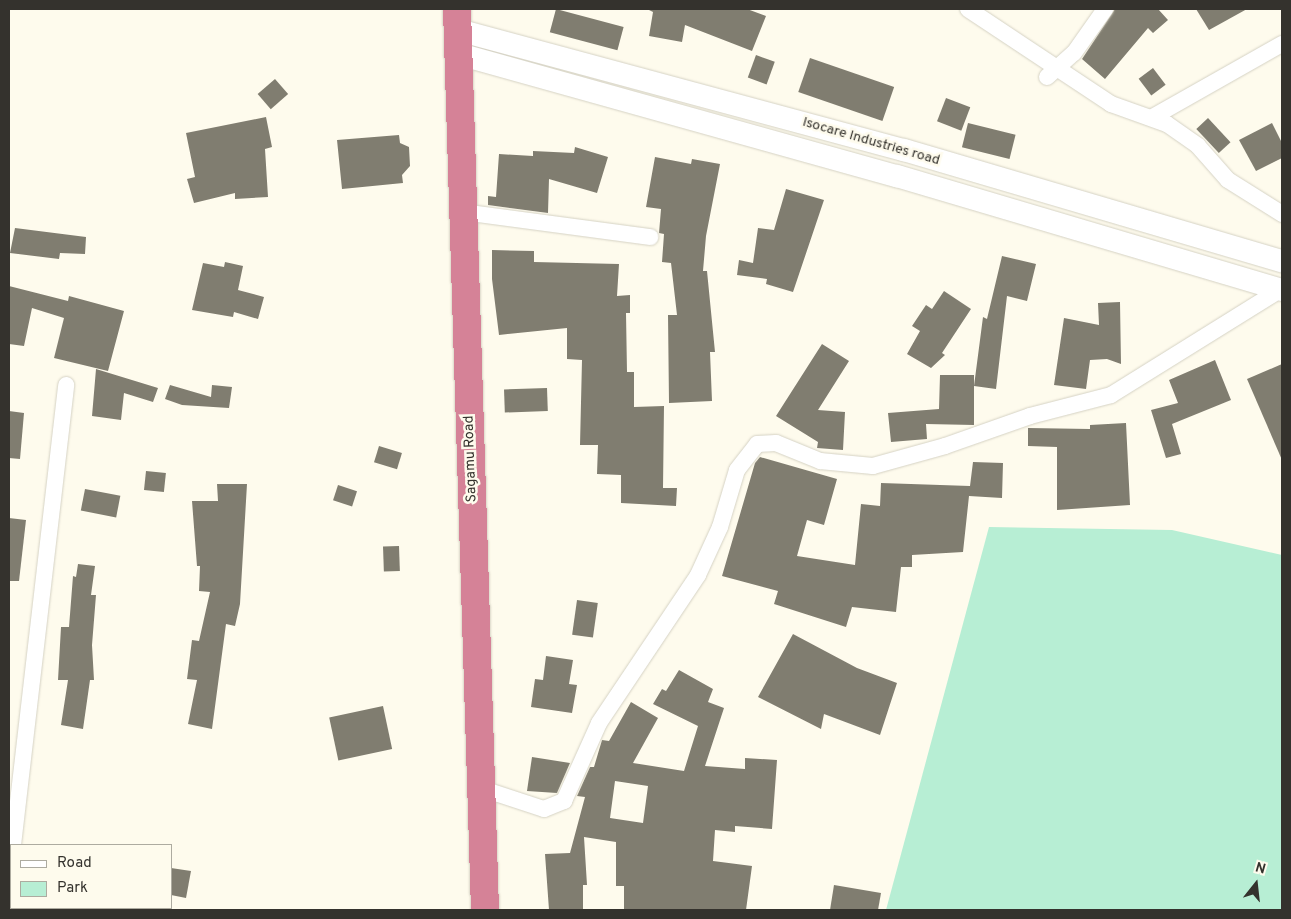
<!DOCTYPE html>
<style>
body{margin:0}
#map{position:relative;width:1291px;height:919px;overflow:hidden;background:#fefbed;font-family:Overpass,sans-serif}
div>[style]{position:absolute}
.green>*{inset:0;background:#b7eed4}
.building>*{inset:0;background:#807d70;transform-origin:0 0}
.roads{filter:drop-shadow(0 0 1px #d5d2c4) drop-shadow(0 0 1px #d5d2c4)}
.street>*{height:16px;margin:-8px;padding:0 8px;transform-origin:8px;border-radius:8px;background:#fff}
.secondary>*{height:22px;margin:-11px;padding:0 11px;transform-origin:11px;border-radius:11px;background:#fff}
.highway>*{height:28px;margin:-14px;padding:0 14px;transform-origin:14px;border-radius:14px;background:#d58297}
span{translate:-50% -50%;white-space:nowrap;text-align:center;line-height:1.15;-webkit-text-stroke:5px #fefbed;paint-order:stroke}
.street-label{font-size:14px;color:#34322d}
.frame{position:absolute;inset:0;border:10px solid #34322d;pointer-events:none}
.legend{position:absolute;left:10px;top:844px;width:162px;height:65px;box-sizing:border-box;background:#fefbed;border:1px solid #adaba0;margin:0;padding:6px 9px;list-style:none;font-size:15px;color:#34322d}
.legend li{display:flex;align-items:center;gap:10px;height:25px}
.legend b{width:25px;border:1px solid #adaba0}
.north{position:absolute;left:1231px;top:859px;width:50px;height:50px;-webkit-text-stroke:4px #fefbed;paint-order:stroke;rotate:16deg;font-size:14px;font-weight:700;line-height:20px;text-align:center;color:#34322d}
.north::after{content:'';display:block;margin:auto;width:18px;height:22px;background:#34322d;clip-path:polygon(50% 0,100% 100%,50% 72%,0 100%)}
</style>
<div id="map">
<div class="green">
<i style="clip-path:polygon(989px 527px,1172px 530px,1282px 555px,1282px 910px,886px 910px)"></i>
</div>
<div class="building">
<i style="left:556px;top:9px;width:70px;height:24px;rotate:15deg"></i>
<i style="clip-path:polygon(647px 9px,747px 9px,766px 16px,752px 51px,685px 25px,682px 42px,649px 36px,653px 12px)"></i>
<i style="clip-path:polygon(1115px 9px,1158px 9px,1168px 20px,1153px 33px,1148px 28px,1105px 79px,1082px 59px)"></i>
<i style="clip-path:polygon(1196px 9px,1247px 9px,1209px 30px)"></i>
<i style="left:756px;top:55px;width:20px;height:24px;rotate:20deg"></i>
<i style="left:810px;top:58px;width:89px;height:36px;rotate:19deg"></i>
<i style="left:1153px;top:68px;width:21px;height:18px;rotate:53deg"></i>
<i style="left:275px;top:79px;width:20px;height:23px;rotate:49deg"></i>
<i style="left:946px;top:98px;width:26px;height:25px;rotate:21deg"></i>
<i style="clip-path:polygon(266px 117px,272px 147px,265px 149px,268px 197px,235px 199px,235px 193px,194px 203px,187px 179px,195px 177px,186px 133px)"></i>
<i style="left:1208px;top:118px;width:33px;height:16px;rotate:47deg"></i>
<i style="left:968px;top:123px;width:49px;height:25px;rotate:14deg"></i>
<i style="clip-path:polygon(1272px 123px,1282px 143px,1282px 158px,1256px 171px,1239px 140px)"></i>
<i style="clip-path:polygon(399px 135px,400px 143px,409px 147px,410px 166px,402px 175px,403px 183px,342px 189px,337px 140px)"></i>
<i style="clip-path:polygon(575px 147px,608px 157px,597px 193px,549px 179px,548px 213px,488px 205px,488px 196px,496px 197px,499px 154px,533px 156px,533px 151px,574px 153px)"></i>
<i style="clip-path:polygon(655px 157px,691px 164px,692px 159px,720px 164px,706px 236px,703px 271px,707px 271px,715px 352px,710px 352px,712px 401px,669px 403px,668px 315px,677px 315px,671px 263px,662px 262px,664px 234px,659px 233px,661px 209px,646px 207px)"></i>
<i style="clip-path:polygon(786px 189px,824px 200px,793px 292px,766px 284px,767px 279px,737px 275px,739px 260px,753px 263px,758px 228px,774px 230px)"></i>
<i style="clip-path:polygon(15px 228px,86px 237px,85px 254px,60px 253px,59px 259px,10px 253px)"></i>
<i style="clip-path:polygon(492px 250px,534px 251px,534px 262px,619px 264px,617px 296px,630px 295px,630px 313px,626px 313px,627px 372px,634px 372px,634px 407px,664px 406px,663px 488px,677px 488px,676px 506px,621px 503px,621px 475px,597px 474px,598px 445px,580px 445px,582px 360px,567px 359px,567px 328px,499px 335px,492px 279px)"></i>
<i style="clip-path:polygon(1002px 256px,1036px 264px,1027px 301px,1007px 296px,996px 389px,974px 386px,983px 317px,987px 319px)"></i>
<i style="clip-path:polygon(225px 262px,243px 266px,238px 290px,264px 297px,258px 319px,234px 312px,233px 317px,192px 310px,203px 263px,224px 267px)"></i>
<i style="clip-path:polygon(9px 286px,68px 301px,69px 296px,124px 311px,108px 371px,54px 358px,64px 318px,32px 308px,24px 346px,9px 344px)"></i>
<i style="clip-path:polygon(944px 291px,971px 309px,942px 353px,945px 355px,931px 368px,907px 354px,920px 331px,912px 326px,926px 305px,932px 309px)"></i>
<i style="clip-path:polygon(1120px 302px,1121px 364px,1107px 359px,1090px 360px,1086px 389px,1054px 385px,1064px 318px,1099px 325px,1098px 303px)"></i>
<i style="clip-path:polygon(822px 344px,849px 361px,818px 410px,845px 412px,843px 450px,817px 448px,818px 442px,776px 416px)"></i>
<i style="clip-path:polygon(1215px 360px,1231px 400px,1172px 424px,1181px 454px,1166px 458px,1151px 410px,1178px 403px,1169px 380px)"></i>
<i style="clip-path:polygon(1282px 364px,1282px 460px,1247px 379px)"></i>
<i style="clip-path:polygon(96px 369px,158px 388px,153px 402px,124px 393px,121px 420px,92px 416px)"></i>
<i style="clip-path:polygon(940px 375px,974px 375px,974px 425px,926px 424px,927px 439px,891px 442px,888px 413px,939px 409px)"></i>
<i style="clip-path:polygon(170px 385px,211px 397px,212px 385px,232px 387px,229px 408px,182px 405px,165px 399px)"></i>
<i style="left:547px;top:388px;width:23px;height:43px;rotate:88deg"></i>
<i style="clip-path:polygon(9px 411px,24px 413px,20px 459px,9px 458px)"></i>
<i style="clip-path:polygon(1126px 423px,1130px 505px,1057px 510px,1057px 447px,1028px 446px,1028px 428px,1090px 429px,1090px 425px)"></i>
<i style="left:379px;top:446px;width:24px;height:17px;rotate:17deg"></i>
<i style="clip-path:polygon(760px 457px,837px 479px,824px 525px,807px 520px,797px 556px,855px 565px,861px 504px,880px 506px,881px 483px,970px 486px,973px 462px,1003px 463px,1002px 498px,969px 496px,963px 552px,912px 555px,912px 567px,901px 567px,896px 612px,852px 607px,846px 627px,774px 604px,778px 591px,722px 576px,755px 463px)"></i>
<i style="left:146px;top:471px;width:20px;height:19px;rotate:6deg"></i>
<i style="clip-path:polygon(217px 484px,247px 484px,240px 604px,235px 626px,226px 624px,212px 729px,188px 724px,197px 680px,187px 679px,192px 640px,199px 641px,210px 592px,199px 591px,200px 566px,197px 566px,192px 501px,218px 501px)"></i>
<i style="left:338px;top:485px;width:20px;height:16px;rotate:18deg"></i>
<i style="left:85px;top:489px;width:36px;height:22px;rotate:11deg"></i>
<i style="clip-path:polygon(9px 518px,26px 520px,19px 581px,9px 581px)"></i>
<i style="left:399px;top:546px;width:25px;height:16px;rotate:88deg"></i>
<i style="clip-path:polygon(78px 564px,95px 566px,91px 595px,96px 595px,92px 645px,94px 680px,90px 680px,83px 729px,61px 725px,68px 680px,58px 680px,61px 627px,69px 627px,73px 576px,76px 577px)"></i>
<i style="left:577px;top:600px;width:21px;height:35px;rotate:8deg"></i>
<i style="clip-path:polygon(793px 634px,857px 668px,897px 683px,880px 735px,824px 714px,821px 729px,758px 697px)"></i>
<i style="clip-path:polygon(546px 656px,573px 660px,569px 684px,577px 685px,572px 713px,531px 707px,535px 679px,543px 680px)"></i>
<i style="clip-path:polygon(evenodd,679px 670px,713px 689px,708px 702px,724px 708px,705px 766px,745px 769px,745px 758px,777px 760px,772px 829px,735px 826px,735px 832px,715px 830px,713px 861px,752px 866px,746px 910px,624px 910px,624px 886px,616px 886px,616px 842px,584px 837px,587px 885px,583px 885px,583px 910px,549px 910px,545px 854px,570px 853px,585px 797px,577px 796px,590px 767px,594px 767px,602px 740px,609px 741px,631px 702px,658px 718px,633px 763px,684px 771px,698px 726px,653px 704px,662px 689px,666px 691px,679px 670px,615px 781px,648px 786px,643px 823px,610px 818px,615px 781px)"></i>
<i style="left:383px;top:706px;width:44px;height:55px;rotate:78deg"></i>
<i style="clip-path:polygon(532px 757px,570px 763px,557px 793px,527px 791px)"></i>
<i style="clip-path:polygon(171px 868px,191px 871px,186px 898px,171px 895px)"></i>
<i style="clip-path:polygon(834px 885px,881px 893px,878px 910px,830px 910px)"></i>
</div>
<div class="roads">
<div class="street">
<i style="left:968px;top:9px;width:172px;rotate:33.6deg"></i>
<i style="left:1111px;top:104px;width:59px;rotate:19.7deg"></i>
<i style="left:1167px;top:124px;width:38px;rotate:35deg"></i>
<i style="left:1198px;top:146px;width:45px;rotate:48.6deg"></i>
<i style="left:1228px;top:180px;width:64px;rotate:32.2deg"></i>
<i style="left:1047px;top:77px;width:36px;rotate:-42deg"></i>
<i style="left:1074px;top:53px;width:54px;rotate:-54.8deg"></i>
<i style="left:1151px;top:118px;width:150px;rotate:-29.5deg"></i>
<i style="left:462px;top:212px;width:190px;rotate:7.6deg"></i>
<i style="left:483px;top:789px;width:64px;rotate:18.2deg"></i>
<i style="left:544px;top:809px;width:22px;rotate:-22deg"></i>
<i style="left:564px;top:801px;width:85px;rotate:-65.8deg"></i>
<i style="left:599px;top:723px;width:178px;rotate:-56.2deg"></i>
<i style="left:698px;top:575px;width:53px;rotate:-65.4deg"></i>
<i style="left:720px;top:527px;width:59px;rotate:-73.4deg"></i>
<i style="left:737px;top:470px;width:33px;rotate:-52deg"></i>
<i style="left:757px;top:444px;width:19px;rotate:-3deg"></i>
<i style="left:776px;top:443px;width:48px;rotate:22.2deg"></i>
<i style="left:820px;top:461px;width:53px;rotate:5.4deg"></i>
<i style="left:873px;top:466px;width:75px;rotate:-15.5deg"></i>
<i style="left:945px;top:446px;width:90px;rotate:-19.4deg"></i>
<i style="left:1030px;top:416px;width:84px;rotate:-14.5deg"></i>
<i style="left:1111px;top:395px;width:200px;rotate:-31.9deg"></i>
<i style="left:13px;top:845px;width:463px;rotate:-83.4deg"></i>
<i style="left:9px;top:880px;width:22px;rotate:-85deg"></i>
</div>
<div class="secondary">
<i style="left:458px;top:30px;width:462px;rotate:15.1deg"></i>
<i style="left:904px;top:150px;width:394px;rotate:16.4deg"></i>
<i style="left:459px;top:54px;width:455px;rotate:15.6deg"></i>
<i style="left:897px;top:176px;width:402px;rotate:16.5deg"></i>
</div>
<div class="highway">
<i style="left:457px;top:9px;width:901px;rotate:88.22deg"></i>
</div>
</div>
<div class="street-label">
<span style="left:871px;top:142px;rotate:16deg">Isocare Industries road</span>
<span style="left:471px;top:459px;rotate:-92deg">Sagamu Road</span>
</div>
<div class="frame"></div>
<ul class="legend">
<li><b style="height:6px;background:#fff"></b>Road</li>
<li><b style="height:14px;background:#b7eed4"></b>Park</li>
</ul>
<div class="north">N</div>
</div>
